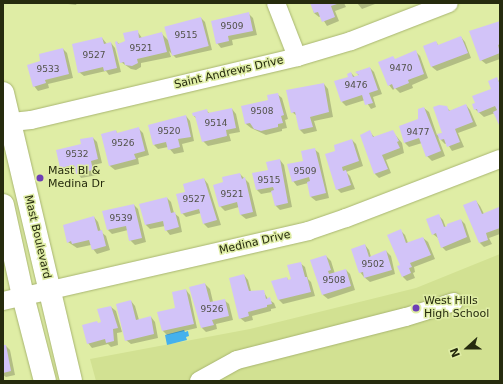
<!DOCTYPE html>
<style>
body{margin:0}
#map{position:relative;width:503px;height:384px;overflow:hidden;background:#dfeda5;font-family:"DejaVu Sans",sans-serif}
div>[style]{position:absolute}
.built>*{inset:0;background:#d2e192}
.water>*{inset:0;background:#45b1ed}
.shadow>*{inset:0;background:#0003}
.building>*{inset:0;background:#d2c3f8;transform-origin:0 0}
.roads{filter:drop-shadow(0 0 1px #a8b570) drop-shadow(0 0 1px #a8b570)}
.minor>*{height:18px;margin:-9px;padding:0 9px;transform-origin:9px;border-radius:9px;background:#fff}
.major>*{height:22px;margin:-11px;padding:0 11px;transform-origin:11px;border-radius:11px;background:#fff}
.dots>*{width:11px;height:11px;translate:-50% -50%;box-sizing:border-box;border:2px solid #dfeda5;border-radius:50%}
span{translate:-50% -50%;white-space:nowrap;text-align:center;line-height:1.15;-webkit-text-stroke:3px #dfeda5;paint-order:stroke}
.number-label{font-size:9px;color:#515148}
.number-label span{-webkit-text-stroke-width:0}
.street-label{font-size:11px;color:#262b0e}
.poi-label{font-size:11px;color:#262b0e}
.left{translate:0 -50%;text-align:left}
.frame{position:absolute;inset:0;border:4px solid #262b0e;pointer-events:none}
.north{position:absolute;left:447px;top:328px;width:40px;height:40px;-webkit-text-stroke:3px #dfeda5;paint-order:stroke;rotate:249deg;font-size:11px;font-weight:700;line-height:16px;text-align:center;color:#262b0e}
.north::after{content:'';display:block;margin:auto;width:14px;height:18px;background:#262b0e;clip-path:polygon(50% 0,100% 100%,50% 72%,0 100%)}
</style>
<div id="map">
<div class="built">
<i style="clip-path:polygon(500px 254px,500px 381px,96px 381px,90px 359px,250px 329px,416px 288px)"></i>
</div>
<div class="water">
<i style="clip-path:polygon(184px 330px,185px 332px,188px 331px,189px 336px,186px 337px,187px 340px,167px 345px,165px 335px)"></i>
</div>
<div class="shadow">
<i style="clip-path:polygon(60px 3px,77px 3px,76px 5px)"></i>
<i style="clip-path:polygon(311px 3px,344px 3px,346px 7px,335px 11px,339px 21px,327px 26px,321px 16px,319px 17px,314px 13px)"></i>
<i style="clip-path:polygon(357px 3px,374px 3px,375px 4px,362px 9px)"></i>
<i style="clip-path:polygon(248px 13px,253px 18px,257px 35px,232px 40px,233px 45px,221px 48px,217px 43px)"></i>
<i style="clip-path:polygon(201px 18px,205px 22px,212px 50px,176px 58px,169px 51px,171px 57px,141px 63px,141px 67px,136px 70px,131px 69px,121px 62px,117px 42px,119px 44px,126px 42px,137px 31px,142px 38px,162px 34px,169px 41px)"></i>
<i style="clip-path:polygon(500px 22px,500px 59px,486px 64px,481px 60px)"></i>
<i style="clip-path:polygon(461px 37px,465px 42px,471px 58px,437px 71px,432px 67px,425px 46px,436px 42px,439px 46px)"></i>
<i style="clip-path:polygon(102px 38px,107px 44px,111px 43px,115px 48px,121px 72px,109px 75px,106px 71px,84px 76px,79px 72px)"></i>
<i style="clip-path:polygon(63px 49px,67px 53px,73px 78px,48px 84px,49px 88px,38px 91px,34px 86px,42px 62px)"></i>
<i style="clip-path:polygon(416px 52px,420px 56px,428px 78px,412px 85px,413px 88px,400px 93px,395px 88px,393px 90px,389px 85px,396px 60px)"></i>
<i style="clip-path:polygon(370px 68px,374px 72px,382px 94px,373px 97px,376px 107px,371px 109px,365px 100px,346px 106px,342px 102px,351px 73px,355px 77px,359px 76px,356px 72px)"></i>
<i style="clip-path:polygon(496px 78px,500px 82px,500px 125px,495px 113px,484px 117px,475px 109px,476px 104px,492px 89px)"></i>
<i style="clip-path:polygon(324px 84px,328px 89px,333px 117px,314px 121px,317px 131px,304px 134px,300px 130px,297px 116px,292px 112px)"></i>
<i style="clip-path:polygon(277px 94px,282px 98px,288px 119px,285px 120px,287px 128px,282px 129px,282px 131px,266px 135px,251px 128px,246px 124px,242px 107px,269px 101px)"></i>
<i style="clip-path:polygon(466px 105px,470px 110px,477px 126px,458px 133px,464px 147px,452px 151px,447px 143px,445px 144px,438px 137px,445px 156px,432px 161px,427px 156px,422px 143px,409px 147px,405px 143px,401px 127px,420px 120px,424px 108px,429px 112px,437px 135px,443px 133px,446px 107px,450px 111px)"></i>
<i style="clip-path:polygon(232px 109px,236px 114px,240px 132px,229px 134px,231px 141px,208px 146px,203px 141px,197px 119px,194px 116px,206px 110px,210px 114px)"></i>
<i style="clip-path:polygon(186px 116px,190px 121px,194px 141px,182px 144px,184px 152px,174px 154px,168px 147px,158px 149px,154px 145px)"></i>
<i style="clip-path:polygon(138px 128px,143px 133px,149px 155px,138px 158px,139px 164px,115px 170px,110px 166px,116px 131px,118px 134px)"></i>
<i style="clip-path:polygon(392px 131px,402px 143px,404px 153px,386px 160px,391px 173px,379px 178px,375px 174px,370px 132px,375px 138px)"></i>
<i style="clip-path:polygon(93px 138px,97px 142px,102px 163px,94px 165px,97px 175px,81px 178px,76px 170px,66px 172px,61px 168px,58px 151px,82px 145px)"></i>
<i style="clip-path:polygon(352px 140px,356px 144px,363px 166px,346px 172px,350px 176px,355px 189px,341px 193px,337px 189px,337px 151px)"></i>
<i style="clip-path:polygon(314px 149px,319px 153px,329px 198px,316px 201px,311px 197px,308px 183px,297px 186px,293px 181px)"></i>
<i style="clip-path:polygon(280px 160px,284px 165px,292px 207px,280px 210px,276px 206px,272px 192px,261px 194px,257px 190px,269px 170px)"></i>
<i style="clip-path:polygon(240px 174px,249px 183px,257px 216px,246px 219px,241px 215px,239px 207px,225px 211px,220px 206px)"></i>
<i style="clip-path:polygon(204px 179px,208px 184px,221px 225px,208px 228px,204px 224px,201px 213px,186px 217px,182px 213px,186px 192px)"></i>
<i style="clip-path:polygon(167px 198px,171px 202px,174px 213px,179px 217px,182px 232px,170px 235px,166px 230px,165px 226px,150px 229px,146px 225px,140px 205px)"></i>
<i style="clip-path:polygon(476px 201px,480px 206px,484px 214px,498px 208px,500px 210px,500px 234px,489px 238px,492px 244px,484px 247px,480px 243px,464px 206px)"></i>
<i style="clip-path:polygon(134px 205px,138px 209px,146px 242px,135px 245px,130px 240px,128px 230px,112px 234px,108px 230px)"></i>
<i style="clip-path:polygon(439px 216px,443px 220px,446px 228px,461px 220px,465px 224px,471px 242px,446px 251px,442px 247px,438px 238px,433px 234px)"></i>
<i style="clip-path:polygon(94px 217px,98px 222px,101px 232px,106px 236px,110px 250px,97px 254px,93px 249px,91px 245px,77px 248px,68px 242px)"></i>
<i style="clip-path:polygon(400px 230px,405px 235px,408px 243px,423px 238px,428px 242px,435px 259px,414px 267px,415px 272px,413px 273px,415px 278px,407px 281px,403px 277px,401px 265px)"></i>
<i style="clip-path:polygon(365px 245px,369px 250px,371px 257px,386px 251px,391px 256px,395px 274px,370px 282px,364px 277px,360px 272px)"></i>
<i style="clip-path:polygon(326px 256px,331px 261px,335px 274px,346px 270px,350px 274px,355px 290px,328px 299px,323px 295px,312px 261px)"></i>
<i style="clip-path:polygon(300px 263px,305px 267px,308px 279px,311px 282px,315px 296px,283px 304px,279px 300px,287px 278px,289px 281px,292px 280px)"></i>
<i style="clip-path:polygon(244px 275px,248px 280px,251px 291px,263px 291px,268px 299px,274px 303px,276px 308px,271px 309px,271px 311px,252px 316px,253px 320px,245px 322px,240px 318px)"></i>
<i style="clip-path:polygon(205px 284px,210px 289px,213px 302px,224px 300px,229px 304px,233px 320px,216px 324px,217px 329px,206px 332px,202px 328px)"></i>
<i style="clip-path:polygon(186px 290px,190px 295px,197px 328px,167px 335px,162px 330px)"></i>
<i style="clip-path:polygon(131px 301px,135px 306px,139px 320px,151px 317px,155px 322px,158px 338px,131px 344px,126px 340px)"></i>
<i style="clip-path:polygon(111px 307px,116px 311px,122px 332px,117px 333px,118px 345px,111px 347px,108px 344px,92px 348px,88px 343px,98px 324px,102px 323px)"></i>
<i style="clip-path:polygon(3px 346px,6px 346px,10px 350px,15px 375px,6px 377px,3px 375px)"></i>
</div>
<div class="building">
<i style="clip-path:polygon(310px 3px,340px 3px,331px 6px,335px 17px,322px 22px,318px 12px,314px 13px)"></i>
<i style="clip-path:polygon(249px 12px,253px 31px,228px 36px,229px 41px,216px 44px,211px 21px)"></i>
<i style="left:201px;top:17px;width:30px;height:38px;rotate:75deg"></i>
<i style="clip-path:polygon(500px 21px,500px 44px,498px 45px,500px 53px,480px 61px,469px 31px)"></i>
<i style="clip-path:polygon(138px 30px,139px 38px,162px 32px,167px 52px,137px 59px,138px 63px,132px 66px,125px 65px,124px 62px,120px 63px,115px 42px,117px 41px,118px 44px,125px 41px,123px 33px)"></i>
<i style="clip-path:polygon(461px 36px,468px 53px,431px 67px,423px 46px,436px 41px,438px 45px)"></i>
<i style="clip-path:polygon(102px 37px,104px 44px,111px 42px,117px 68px,104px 71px,103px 67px,78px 73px,72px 44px)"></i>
<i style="clip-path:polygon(63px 48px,69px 74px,45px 80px,46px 83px,33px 87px,27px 65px,40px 61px,39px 54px)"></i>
<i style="clip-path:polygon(416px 50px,424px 74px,408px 80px,409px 83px,394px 89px,392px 84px,388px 86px,378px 62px,393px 56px,395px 59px)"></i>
<i style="clip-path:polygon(370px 67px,378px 90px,369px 93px,373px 103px,365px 105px,362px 95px,341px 102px,334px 81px,348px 77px,347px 74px,351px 72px,353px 77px,359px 75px,355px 72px)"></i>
<i style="clip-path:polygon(497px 77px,500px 85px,500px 127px,493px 112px,497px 110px,495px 106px,478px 113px,477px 109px,474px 110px,472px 104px,475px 103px,472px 96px,491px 89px,488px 81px)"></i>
<i style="clip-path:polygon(324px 83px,329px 112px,310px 117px,313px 127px,299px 130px,295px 112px,291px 113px,286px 90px)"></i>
<i style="clip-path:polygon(278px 93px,284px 115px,281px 116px,283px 123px,278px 124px,278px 127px,261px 131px,254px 129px,250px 123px,245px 124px,241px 106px,268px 100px,267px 95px)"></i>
<i style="clip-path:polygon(466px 104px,473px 122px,455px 129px,460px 142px,447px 147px,444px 139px,440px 140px,437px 134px,442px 133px,433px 107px,439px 105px,447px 106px,449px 111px)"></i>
<i style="clip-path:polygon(424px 107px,441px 151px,426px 157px,419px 138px,404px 143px,399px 126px,418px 119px,418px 109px)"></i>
<i style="clip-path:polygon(232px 108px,236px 128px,226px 130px,227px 136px,202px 142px,195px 116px,193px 116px,192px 113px,207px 109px,208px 113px)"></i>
<i style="clip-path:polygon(186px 115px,191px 137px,178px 139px,180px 147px,168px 150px,166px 142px,153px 145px,148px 125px)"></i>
<i style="clip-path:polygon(139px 127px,145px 151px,134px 154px,136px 159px,109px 166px,101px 134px,116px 130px,117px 133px)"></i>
<i style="clip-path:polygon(370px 130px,373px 137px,393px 130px,399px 141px,397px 142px,400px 148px,382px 155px,388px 169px,374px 174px,360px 135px)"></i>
<i style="clip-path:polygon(93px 137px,98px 159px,91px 161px,93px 170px,76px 174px,74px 165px,60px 168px,56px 150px,81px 144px,80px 139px)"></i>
<i style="clip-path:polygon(352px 139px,359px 161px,342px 167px,343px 171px,346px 170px,351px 185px,336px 190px,325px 154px,335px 151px,334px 145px)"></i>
<i style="clip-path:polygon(315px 148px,326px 193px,310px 197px,307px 182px,310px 181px,309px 177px,292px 182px,287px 164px,303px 161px,301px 151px)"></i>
<i style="clip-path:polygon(280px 159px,288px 203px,275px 206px,271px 191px,274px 190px,273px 187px,256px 190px,252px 173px,268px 170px,266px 162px)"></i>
<i style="clip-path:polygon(240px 173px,242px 179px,245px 177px,253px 212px,240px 215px,237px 202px,219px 207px,213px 185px,223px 182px,222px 177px)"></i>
<i style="clip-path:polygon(204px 178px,217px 220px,203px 224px,199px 209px,181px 214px,176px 194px,185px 192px,183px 184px)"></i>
<i style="clip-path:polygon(167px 197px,171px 213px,175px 212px,179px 227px,165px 231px,163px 221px,145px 225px,139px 204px)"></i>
<i style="clip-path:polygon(476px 200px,482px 214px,499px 207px,500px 210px,500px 228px,486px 233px,488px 240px,479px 243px,463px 205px)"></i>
<i style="clip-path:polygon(134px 204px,142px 238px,129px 241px,126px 226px,107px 230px,102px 211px)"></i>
<i style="clip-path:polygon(439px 214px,444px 227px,447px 226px,447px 224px,461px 219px,467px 237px,441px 248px,436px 233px,432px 235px,426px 219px)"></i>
<i style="clip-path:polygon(94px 216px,98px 231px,102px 230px,106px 246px,92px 250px,89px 240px,72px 244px,71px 241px,67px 243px,63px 225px)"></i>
<i style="clip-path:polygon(401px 229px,406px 243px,423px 237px,431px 255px,410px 263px,412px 267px,409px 268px,411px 273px,402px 277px,397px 266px,400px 265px,387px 235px)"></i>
<i style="clip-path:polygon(365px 244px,369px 257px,386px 250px,392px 270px,364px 278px,363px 272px,359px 273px,351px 249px)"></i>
<i style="clip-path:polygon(326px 255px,331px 270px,328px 271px,329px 274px,346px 269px,351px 286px,322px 295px,310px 260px)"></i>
<i style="clip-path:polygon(301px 262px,305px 277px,307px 277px,311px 292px,278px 300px,271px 281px,287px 277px,288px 280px,291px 279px,287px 265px)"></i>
<i style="clip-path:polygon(244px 274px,249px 291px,264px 290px,266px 299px,270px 297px,272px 304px,267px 305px,267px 307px,248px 312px,249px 316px,239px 319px,229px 278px)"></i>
<i style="clip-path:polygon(205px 283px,210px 302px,225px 299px,229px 316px,212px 320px,214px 325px,201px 328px,189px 287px)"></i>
<i style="clip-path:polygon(186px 289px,194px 324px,162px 331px,157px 312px,175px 308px,172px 292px)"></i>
<i style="clip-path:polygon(131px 300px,136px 320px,151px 316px,154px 334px,125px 341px,116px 304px)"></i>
<i style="clip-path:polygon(111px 306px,118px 328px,113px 329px,114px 341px,106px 343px,105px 339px,87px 344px,82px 325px,97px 321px,98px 323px,101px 322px,97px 309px)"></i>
<i style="clip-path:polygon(3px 345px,6px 345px,11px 371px,3px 373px)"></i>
</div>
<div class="roads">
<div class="minor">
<i style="left:276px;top:3px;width:58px;rotate:68.7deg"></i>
<i style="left:3px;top:123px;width:28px;rotate:-6deg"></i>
<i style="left:31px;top:120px;width:273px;rotate:-13.3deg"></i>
<i style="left:297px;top:57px;width:56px;rotate:-16.5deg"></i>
<i style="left:351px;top:41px;width:105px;rotate:-21.2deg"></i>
<i style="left:3px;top:301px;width:313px;rotate:-12.9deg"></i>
<i style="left:308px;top:231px;width:40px;rotate:-18.9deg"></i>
<i style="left:346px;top:218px;width:165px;rotate:-21deg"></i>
<i style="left:199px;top:381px;width:43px;rotate:-28.9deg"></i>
<i style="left:237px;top:360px;width:174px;rotate:-14.3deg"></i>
<i style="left:406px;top:317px;width:50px;rotate:-17.4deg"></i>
</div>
<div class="major">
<i style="left:3px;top:93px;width:296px;rotate:76.7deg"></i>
<i style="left:3px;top:205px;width:93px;rotate:77.6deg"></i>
<i style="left:23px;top:296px;width:88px;rotate:75.5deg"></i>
</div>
</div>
<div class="dots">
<i style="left:40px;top:178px;background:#6d3eb6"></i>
<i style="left:416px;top:308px;background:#6d3eb6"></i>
</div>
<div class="number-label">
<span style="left:232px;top:26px">9509</span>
<span style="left:186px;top:35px">9515</span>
<span style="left:141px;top:48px">9521</span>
<span style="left:94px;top:55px">9527</span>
<span style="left:401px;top:68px">9470</span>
<span style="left:48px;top:69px">9533</span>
<span style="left:356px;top:85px">9476</span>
<span style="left:262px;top:111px">9508</span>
<span style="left:216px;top:123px">9514</span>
<span style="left:169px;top:131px">9520</span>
<span style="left:418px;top:132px">9477</span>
<span style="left:123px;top:143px">9526</span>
<span style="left:77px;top:154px">9532</span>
<span style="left:305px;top:171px">9509</span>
<span style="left:269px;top:180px">9515</span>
<span style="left:232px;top:194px">9521</span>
<span style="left:194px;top:199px">9527</span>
<span style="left:121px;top:218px">9539</span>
<span style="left:373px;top:264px">9502</span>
<span style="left:334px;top:280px">9508</span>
<span style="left:212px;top:309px">9526</span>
</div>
<div class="street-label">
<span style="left:229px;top:73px;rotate:-13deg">Saint Andrews Drive</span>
<span style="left:37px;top:237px;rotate:77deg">Mast Boulevard</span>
<span style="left:255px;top:243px;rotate:-13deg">Medina Drive</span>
</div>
<div class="poi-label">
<span class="left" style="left:48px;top:178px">Mast Bl &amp;<br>Medina Dr</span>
<span class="left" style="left:424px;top:308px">West Hills<br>High School</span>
</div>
<div class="frame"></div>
<div class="north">N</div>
</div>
